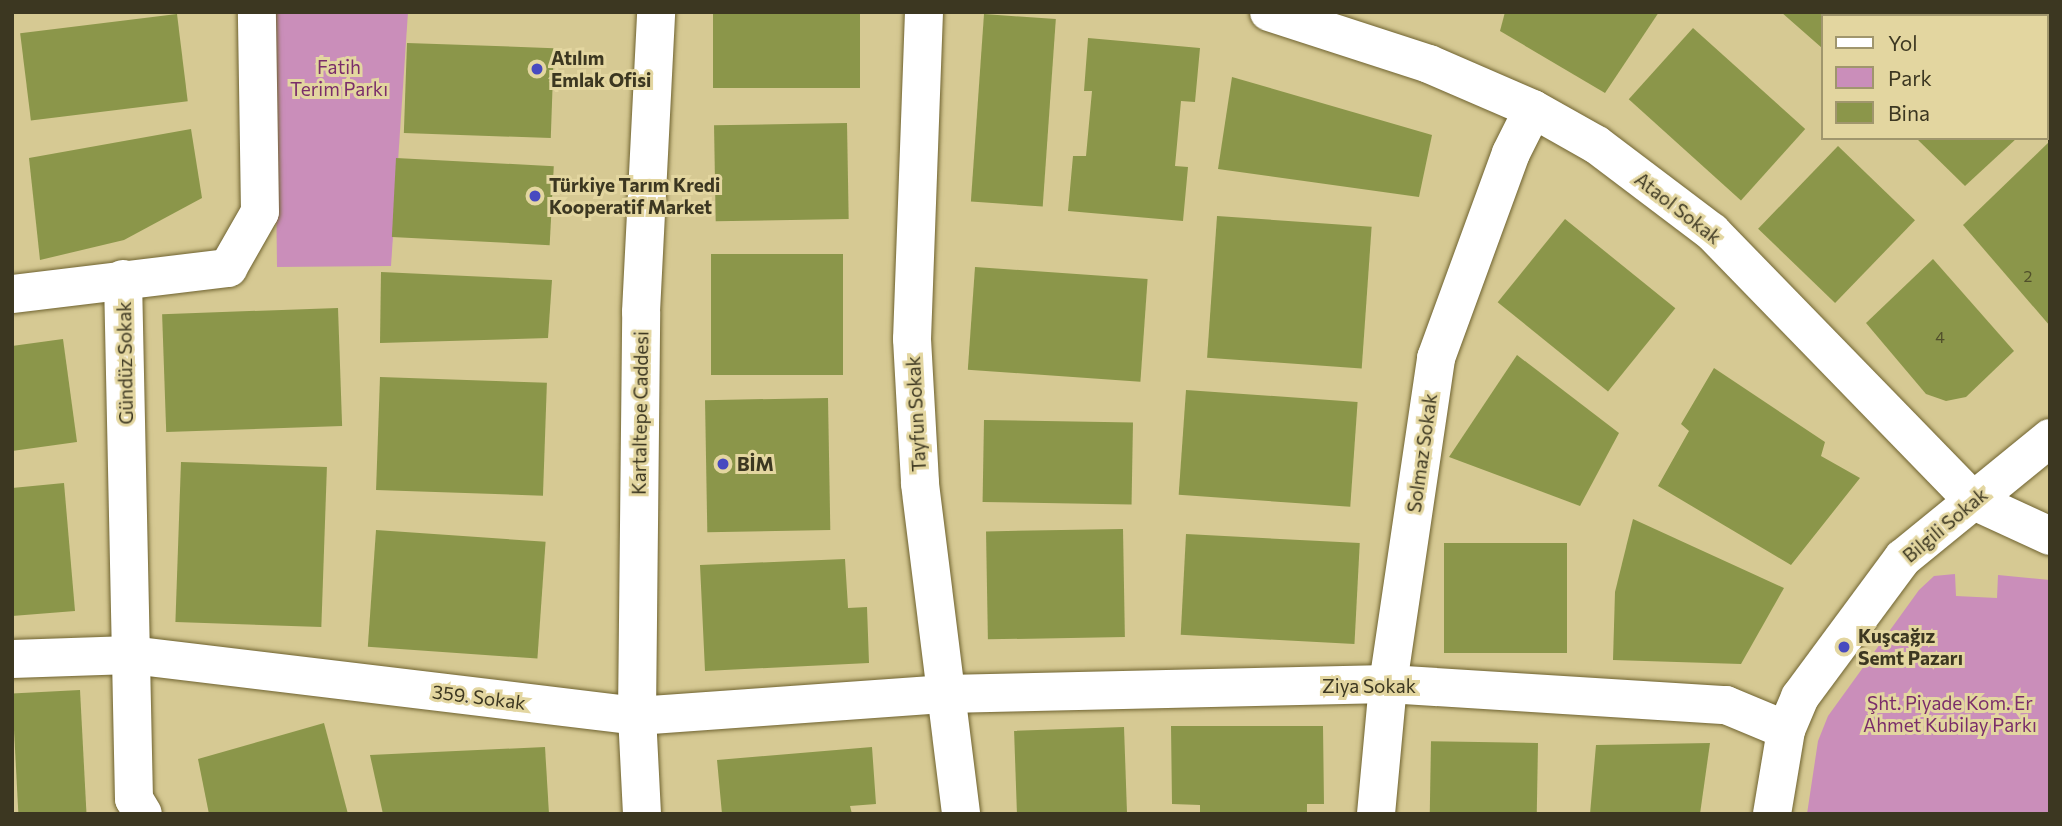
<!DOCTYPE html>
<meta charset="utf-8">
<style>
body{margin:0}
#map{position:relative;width:2062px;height:826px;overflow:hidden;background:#d6c993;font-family:Commissioner,sans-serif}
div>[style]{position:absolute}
.green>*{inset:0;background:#ca8eba}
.building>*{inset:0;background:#8b964a;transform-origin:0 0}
.roads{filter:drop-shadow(0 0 2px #6f6330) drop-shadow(0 0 2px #6f6330)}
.minor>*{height:38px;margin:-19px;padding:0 19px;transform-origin:19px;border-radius:19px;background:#fff}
.dots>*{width:19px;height:19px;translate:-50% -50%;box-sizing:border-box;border:4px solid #e3d6a0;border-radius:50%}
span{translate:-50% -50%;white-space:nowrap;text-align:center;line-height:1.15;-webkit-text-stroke:6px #e3d6a0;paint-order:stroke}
.number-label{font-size:16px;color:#504f2b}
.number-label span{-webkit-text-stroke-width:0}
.poi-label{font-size:19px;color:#3c3721;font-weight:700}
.left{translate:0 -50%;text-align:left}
.park-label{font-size:19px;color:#7a2d6a}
.street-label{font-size:19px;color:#3c3721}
.frame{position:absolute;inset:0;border:14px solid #3c3721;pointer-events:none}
.legend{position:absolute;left:1821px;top:14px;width:228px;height:126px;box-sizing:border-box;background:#e3d6a0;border:2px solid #a0966d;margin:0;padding:9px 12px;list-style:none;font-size:21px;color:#3c3721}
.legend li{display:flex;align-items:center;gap:14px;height:35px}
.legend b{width:35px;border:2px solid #a0966d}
</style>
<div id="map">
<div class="green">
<i style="clip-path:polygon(274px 12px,408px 12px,391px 266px,277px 267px)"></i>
<i style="clip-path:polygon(1955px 574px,1956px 596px,1997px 598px,1998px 575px,2050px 580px,2050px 814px,1807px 814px,1818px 741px,1828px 716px,1919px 590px,1934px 576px)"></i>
</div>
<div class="building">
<i style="left:713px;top:12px;width:147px;height:76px"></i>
<i style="clip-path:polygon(1505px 12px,1659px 12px,1605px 93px,1500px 31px)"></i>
<i style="clip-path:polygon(1781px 12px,1926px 12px,1922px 16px,1822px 16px,1822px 48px)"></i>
<i style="left:177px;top:14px;width:88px;height:158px;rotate:83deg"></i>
<i style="left:984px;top:14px;width:72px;height:188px;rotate:4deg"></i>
<i style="left:1693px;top:28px;width:151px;height:96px;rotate:42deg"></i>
<i style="clip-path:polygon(1088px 38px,1200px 48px,1195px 102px,1181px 101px,1175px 166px,1188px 167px,1183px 221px,1068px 211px,1073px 156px,1086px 156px,1092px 91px,1084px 91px)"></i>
<i style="left:407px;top:43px;width:147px;height:90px;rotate:2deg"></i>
<i style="clip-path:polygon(1232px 77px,1432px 135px,1419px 197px,1218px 169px)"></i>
<i style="left:847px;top:123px;width:96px;height:133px;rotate:89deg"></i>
<i style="clip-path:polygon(191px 129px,202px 198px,124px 240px,40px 260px,29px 158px)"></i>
<i style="clip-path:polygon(1916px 138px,2017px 138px,1965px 186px)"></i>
<i style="clip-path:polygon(2050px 141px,2050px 326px,1963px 225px)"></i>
<i style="left:1838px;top:146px;width:107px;height:115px;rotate:44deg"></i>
<i style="left:396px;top:158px;width:158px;height:79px;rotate:3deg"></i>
<i style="left:1217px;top:216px;width:155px;height:142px;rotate:4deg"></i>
<i style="left:1565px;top:219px;width:142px;height:107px;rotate:39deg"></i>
<i style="left:711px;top:254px;width:132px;height:121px"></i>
<i style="clip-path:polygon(1933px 259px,2014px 351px,1966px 397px,1946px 401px,1926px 394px,1866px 323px)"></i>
<i style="left:975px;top:267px;width:173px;height:103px;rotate:4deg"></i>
<i style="clip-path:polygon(381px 272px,552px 280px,548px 338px,380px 343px)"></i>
<i style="left:338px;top:308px;width:118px;height:176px;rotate:88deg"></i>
<i style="clip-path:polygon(63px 339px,77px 442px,12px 451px,12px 346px)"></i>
<i style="clip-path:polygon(1517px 355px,1619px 433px,1580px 506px,1449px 457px)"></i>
<i style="clip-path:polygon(1714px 368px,1825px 442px,1821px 456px,1860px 478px,1791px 565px,1658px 486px,1689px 431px,1681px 424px)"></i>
<i style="left:380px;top:377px;width:167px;height:113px;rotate:2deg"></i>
<i style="left:1186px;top:390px;width:172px;height:105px;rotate:4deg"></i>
<i style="left:828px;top:398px;width:132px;height:123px;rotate:89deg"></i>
<i style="left:984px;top:420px;width:149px;height:82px;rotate:1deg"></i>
<i style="left:181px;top:462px;width:146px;height:160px;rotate:2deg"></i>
<i style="clip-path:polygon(64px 483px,75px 611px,12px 616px,12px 488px)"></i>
<i style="clip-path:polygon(1633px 519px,1784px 588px,1741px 664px,1613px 660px,1615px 592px)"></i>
<i style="left:1123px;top:529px;width:108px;height:137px;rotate:89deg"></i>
<i style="left:376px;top:530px;width:170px;height:117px;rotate:4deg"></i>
<i style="left:1186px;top:534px;width:174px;height:101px;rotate:3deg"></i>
<i style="left:1444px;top:543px;width:123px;height:110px"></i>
<i style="clip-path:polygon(845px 559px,848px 608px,867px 607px,869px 663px,705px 671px,700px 565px)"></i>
<i style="left:80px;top:690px;width:124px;height:68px;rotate:87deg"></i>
<i style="clip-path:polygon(324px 723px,348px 814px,209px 814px,198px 759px)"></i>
<i style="clip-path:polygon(1171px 726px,1323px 726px,1324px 804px,1307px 804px,1307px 814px,1200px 814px,1200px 805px,1172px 804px)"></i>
<i style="left:1124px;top:727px;width:87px;height:110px;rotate:88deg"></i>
<i style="left:1538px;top:743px;width:71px;height:107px;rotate:91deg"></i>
<i style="clip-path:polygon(1710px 743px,1700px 814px,1590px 814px,1596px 745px)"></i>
<i style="clip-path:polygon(545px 747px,549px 814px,383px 814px,370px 755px)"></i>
<i style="clip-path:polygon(872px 747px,876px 804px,850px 806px,852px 814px,722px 814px,717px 760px)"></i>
</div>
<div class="roads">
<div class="minor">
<i style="left:924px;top:12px;width:327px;rotate:92.1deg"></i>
<i style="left:912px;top:339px;width:145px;rotate:86.8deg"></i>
<i style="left:920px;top:484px;width:333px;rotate:82.9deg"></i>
<i style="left:1269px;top:12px;width:168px;rotate:18deg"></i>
<i style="left:1429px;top:64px;width:113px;rotate:23.4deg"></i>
<i style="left:1533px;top:109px;width:73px;rotate:29.4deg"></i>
<i style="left:1597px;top:145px;width:144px;rotate:37.1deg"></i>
<i style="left:1712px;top:232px;width:376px;rotate:45.8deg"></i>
<i style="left:1974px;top:501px;width:84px;rotate:24.7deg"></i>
<i style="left:123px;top:279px;width:520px;rotate:88.79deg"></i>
<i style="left:134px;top:799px;width:17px;rotate:59deg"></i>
<i style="left:12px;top:294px;width:218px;rotate:-6.9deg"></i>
<i style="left:228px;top:268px;width:64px;rotate:-60.3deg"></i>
<i style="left:260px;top:212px;width:200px;rotate:-90.9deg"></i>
<i style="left:12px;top:659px;width:119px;rotate:-1.9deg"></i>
<i style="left:131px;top:655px;width:510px;rotate:6.87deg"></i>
<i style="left:637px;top:716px;width:310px;rotate:-4.1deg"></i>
<i style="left:946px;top:694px;width:442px;rotate:-1.3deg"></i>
<i style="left:1388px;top:684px;width:339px;rotate:3.6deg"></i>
<i style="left:1726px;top:705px;width:65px;rotate:22.6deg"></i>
<i style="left:642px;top:814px;width:98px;rotate:-92.9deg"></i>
<i style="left:637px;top:716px;width:404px;rotate:-89.4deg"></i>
<i style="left:641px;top:312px;width:300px;rotate:-87.1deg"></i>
<i style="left:1376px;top:814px;width:131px;rotate:-84.7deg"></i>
<i style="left:1388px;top:684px;width:330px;rotate:-81.6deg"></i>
<i style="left:1436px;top:358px;width:218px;rotate:-69.9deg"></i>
<i style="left:1511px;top:153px;width:49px;rotate:-63.4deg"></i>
<i style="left:1772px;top:814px;width:85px;rotate:-80.5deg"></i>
<i style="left:1786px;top:730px;width:36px;rotate:-67deg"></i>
<i style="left:1800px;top:697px;width:173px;rotate:-53.5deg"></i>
<i style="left:1903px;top:558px;width:190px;rotate:-39.2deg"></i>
</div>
</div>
<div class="dots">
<i style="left:537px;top:69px;background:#484ac0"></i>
<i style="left:535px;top:196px;background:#484ac0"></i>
<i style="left:723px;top:464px;background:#484ac0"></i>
<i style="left:1844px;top:647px;background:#484ac0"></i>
</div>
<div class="number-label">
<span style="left:2028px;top:276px">2</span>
<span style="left:1940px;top:337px">4</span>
</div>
<div class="poi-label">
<span class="left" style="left:551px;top:69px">Atılım<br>Emlak Ofisi</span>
<span class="left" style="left:549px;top:196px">Türkiye Tarım Kredi<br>Kooperatif Market</span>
<span class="left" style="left:737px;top:464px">BİM</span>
<span class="left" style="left:1858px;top:647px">Kuşcağız<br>Semt Pazarı</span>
</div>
<div class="park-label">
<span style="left:339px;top:78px">Fatih<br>Terim Parkı</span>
<span style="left:1950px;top:714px">Şht. Piyade Kom. Er<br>Ahmet Kubilay Parkı</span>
</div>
<div class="street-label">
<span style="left:1678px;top:208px;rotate:38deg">Ataol Sokak</span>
<span style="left:125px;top:363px;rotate:-91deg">Gündüz Sokak</span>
<span style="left:640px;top:413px;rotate:-89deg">Kartaltepe Caddesi</span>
<span style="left:916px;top:414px;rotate:-93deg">Tayfun Sokak</span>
<span style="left:1422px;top:453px;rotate:-82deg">Solmaz Sokak</span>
<span style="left:1945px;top:525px;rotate:-40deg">Bilgili Sokak</span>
<span style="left:1369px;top:686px">Ziya Sokak</span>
<span style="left:479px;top:697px;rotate:7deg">359. Sokak</span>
</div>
<div class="frame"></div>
<ul class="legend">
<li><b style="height:9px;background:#fff"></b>Yol</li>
<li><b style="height:19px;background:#ca8eba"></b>Park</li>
<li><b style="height:19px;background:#8b964a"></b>Bina</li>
</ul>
</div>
